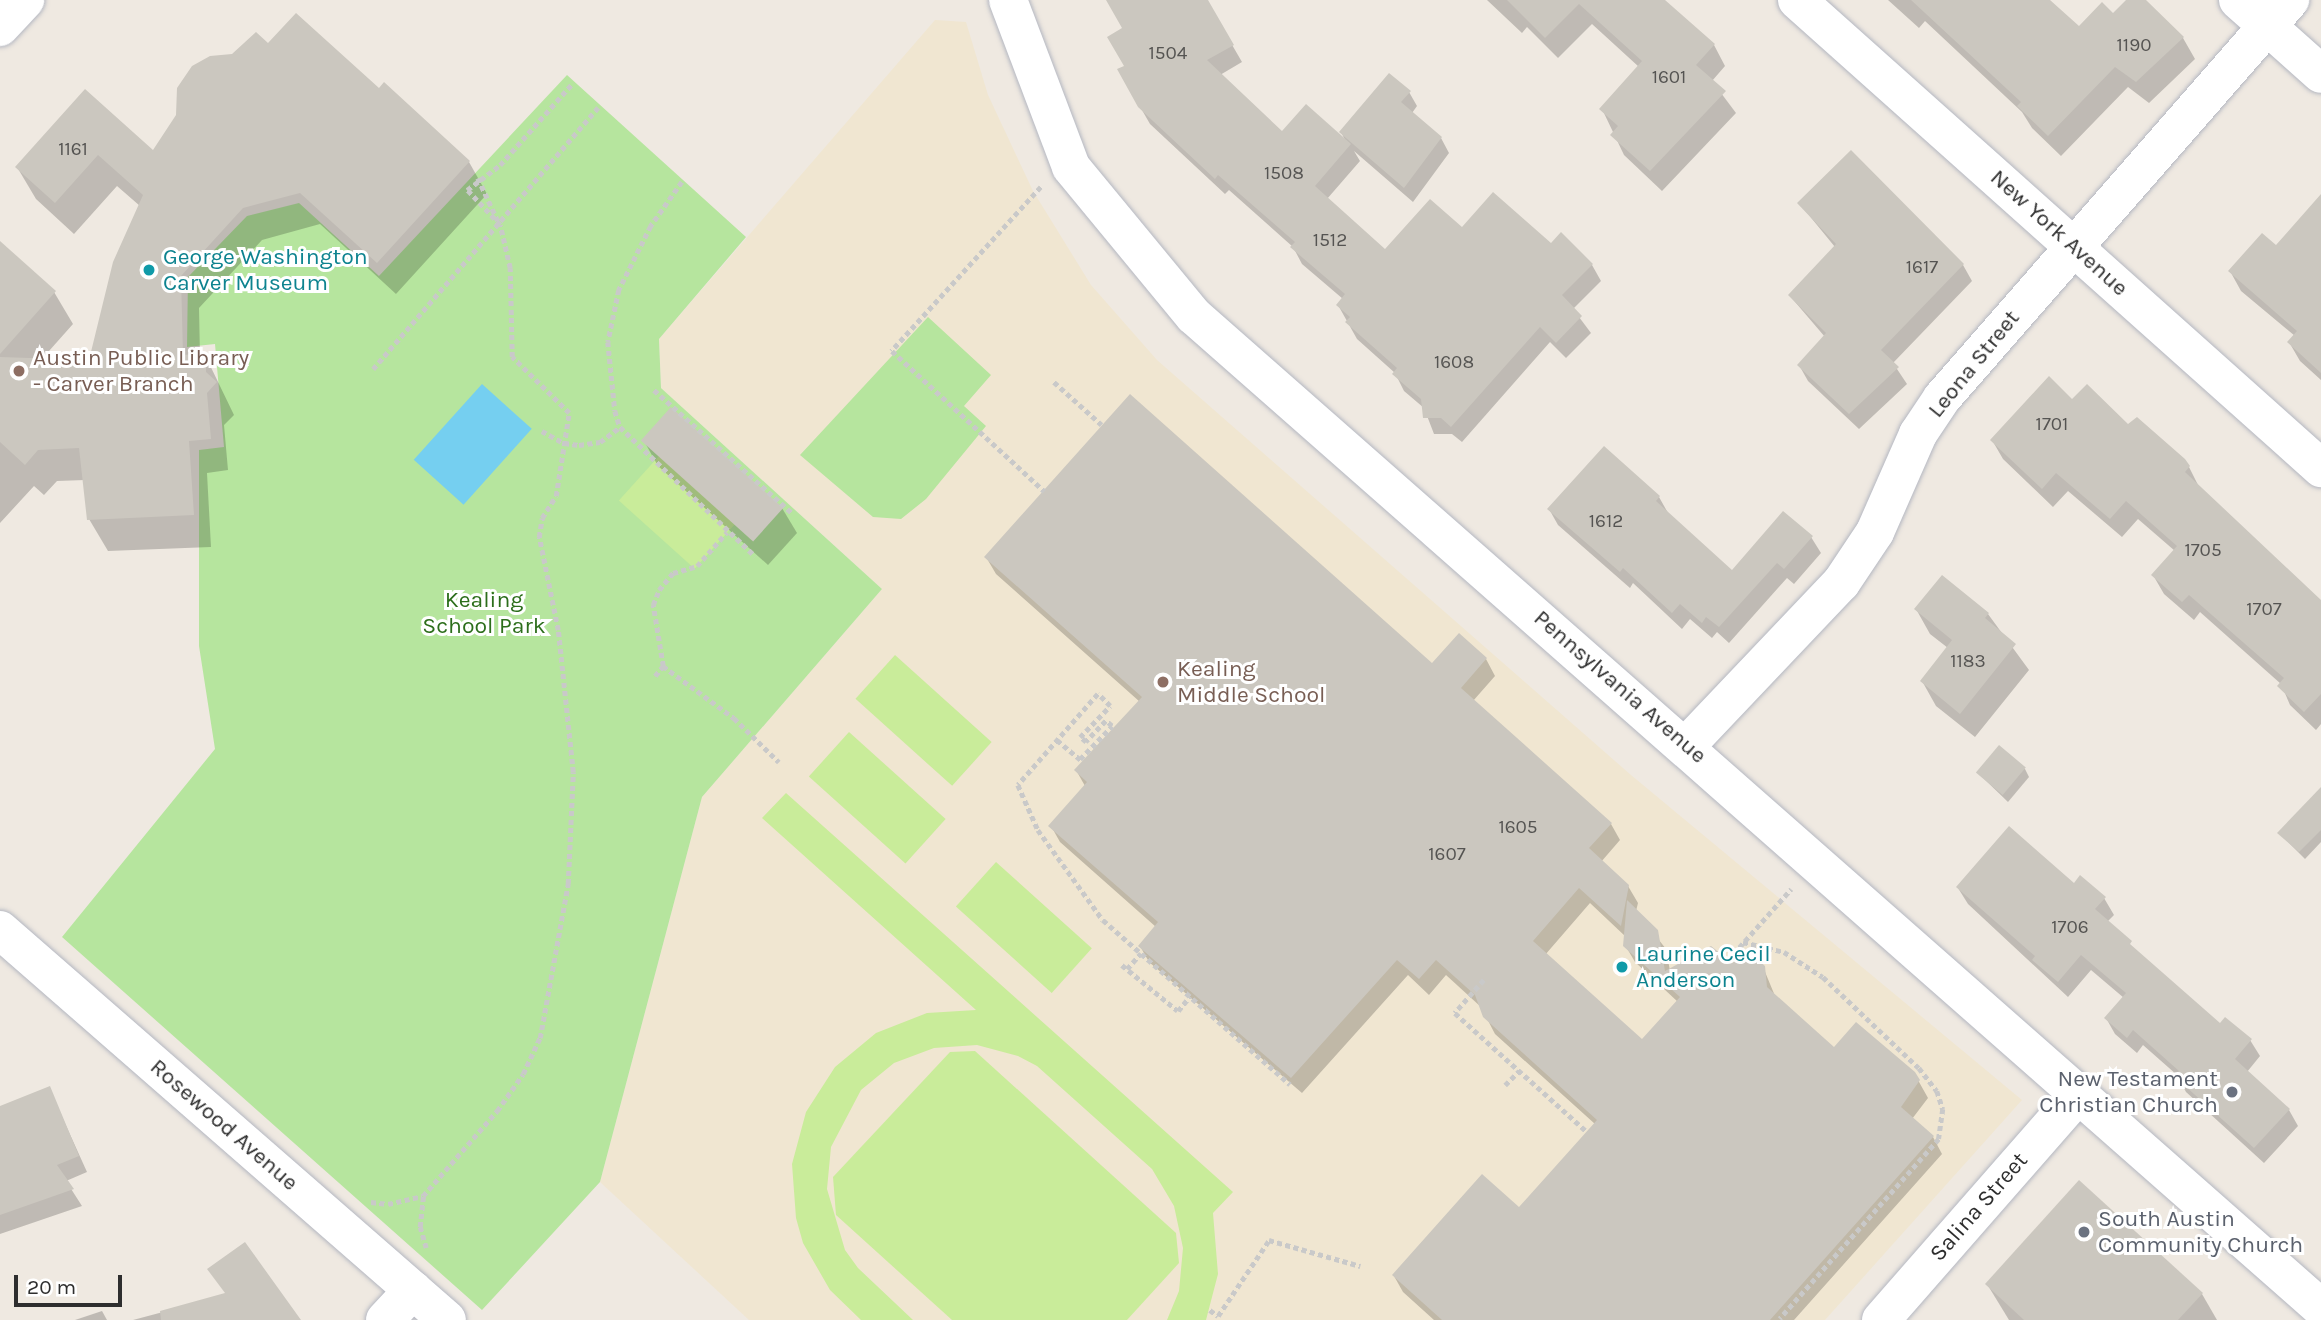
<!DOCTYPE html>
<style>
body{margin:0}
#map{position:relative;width:2321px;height:1320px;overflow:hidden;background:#efe9e1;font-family:Karla,sans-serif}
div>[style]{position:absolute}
.education>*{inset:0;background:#f0e6d1}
.green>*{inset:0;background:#b6e59e}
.pitch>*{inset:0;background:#c9ec9a;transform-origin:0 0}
.water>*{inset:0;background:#75cff0;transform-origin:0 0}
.shadow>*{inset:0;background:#0003}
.building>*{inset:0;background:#cbc7bf;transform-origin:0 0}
.path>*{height:4.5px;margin-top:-2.25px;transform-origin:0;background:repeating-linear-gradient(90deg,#c9c9c9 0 5px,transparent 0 8.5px)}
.roads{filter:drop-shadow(0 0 2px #b4b7c1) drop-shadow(0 0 2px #b4b7c1)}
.minor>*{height:38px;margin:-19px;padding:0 19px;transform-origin:19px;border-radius:19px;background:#fff}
.dots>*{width:19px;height:19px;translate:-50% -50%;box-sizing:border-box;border:4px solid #fff;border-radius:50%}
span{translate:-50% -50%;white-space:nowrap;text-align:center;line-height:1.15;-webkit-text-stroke:6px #fff;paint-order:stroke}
.number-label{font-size:19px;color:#555452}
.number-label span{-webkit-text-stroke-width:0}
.street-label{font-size:23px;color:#2e2e2e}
.culture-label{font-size:23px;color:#0d838f}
.left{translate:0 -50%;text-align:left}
.education-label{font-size:23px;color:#785e54}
.park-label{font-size:23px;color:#2c6e1b}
.worship-label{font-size:23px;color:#5b616d}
.right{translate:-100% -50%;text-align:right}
.scale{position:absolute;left:14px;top:1275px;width:108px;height:32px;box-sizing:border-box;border:4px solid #2e2e2e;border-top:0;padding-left:9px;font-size:21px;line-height:24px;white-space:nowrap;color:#2e2e2e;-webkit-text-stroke:5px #fff;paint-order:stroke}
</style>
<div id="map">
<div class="education">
<i style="clip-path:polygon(935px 20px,966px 22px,988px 95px,1033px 191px,1091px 285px,1157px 360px,1631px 775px,2022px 1100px,1825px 1320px,749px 1320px,600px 1182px,702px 797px,882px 589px,661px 388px,659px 339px)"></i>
</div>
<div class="green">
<i style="clip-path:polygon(567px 75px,746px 237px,659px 339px,661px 388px,882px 589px,702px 797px,600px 1182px,482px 1310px,62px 937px,215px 749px,199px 646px,199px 450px,224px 447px,215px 344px,187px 347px,188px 277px,247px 216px,299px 203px,379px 276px)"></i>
<i style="clip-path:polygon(928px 317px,991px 375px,964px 406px,986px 426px,926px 499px,901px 519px,873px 517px,800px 455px)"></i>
</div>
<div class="pitch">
<i style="left:659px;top:456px;width:102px;height:60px;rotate:42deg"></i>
<i style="left:895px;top:655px;width:130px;height:59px;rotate:42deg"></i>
<i style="left:849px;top:732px;width:130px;height:60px;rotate:42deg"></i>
<i style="clip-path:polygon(786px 793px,1233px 1192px,1213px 1213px,1218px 1274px,1206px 1320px,1167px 1320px,1179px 1291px,1183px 1248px,1174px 1206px,1152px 1169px,1037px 1066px,1018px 1056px,977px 1045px,934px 1048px,894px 1063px,861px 1090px,831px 1147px,827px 1189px,845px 1250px,858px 1268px,913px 1320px,861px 1320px,830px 1290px,803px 1243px,796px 1218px,792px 1164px,806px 1112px,835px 1067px,876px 1033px,927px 1013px,976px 1010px,762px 818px)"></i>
<i style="left:996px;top:862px;width:129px;height:60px;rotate:42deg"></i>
<i style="clip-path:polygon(975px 1051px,1176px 1233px,1179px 1263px,1127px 1320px,952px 1320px,836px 1215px,833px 1177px,950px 1052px)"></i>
</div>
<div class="water">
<i style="left:482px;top:384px;width:67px;height:102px;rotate:42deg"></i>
</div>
<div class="shadow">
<i style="clip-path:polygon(1108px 0,1206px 0,1242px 62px,1220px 75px,1282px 134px,1345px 140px,1341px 132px,1409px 92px,1417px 106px,1412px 113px,1441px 138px,1449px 153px,1413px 202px,1354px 151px,1360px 161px,1327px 199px,1385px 252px,1462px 230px,1551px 245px,1592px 265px,1601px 281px,1573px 309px,1591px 333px,1566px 358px,1550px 342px,1462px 442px,1452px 434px,1434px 434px,1424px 408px,1404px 391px,1395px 373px,1357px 339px,1338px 305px,1343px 299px,1302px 264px,1293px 247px,1229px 190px,1225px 194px,1150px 124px,1119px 70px,1126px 67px,1125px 29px)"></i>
<i style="clip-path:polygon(1487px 0,1661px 0,1714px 45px,1725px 66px,1712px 81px,1736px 113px,1662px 191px,1624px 155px,1602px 109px,1639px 67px,1592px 24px,1558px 58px,1527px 27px,1522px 33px)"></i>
<i style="clip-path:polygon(1888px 0,2047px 0,2079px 29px,2113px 16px,2128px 0,2139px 0,2183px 38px,2195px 59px,2149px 103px,2128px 87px,2061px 156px,2032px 128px,2022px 112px,1925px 21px,1919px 28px)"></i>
<i style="clip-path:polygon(269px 45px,379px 90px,384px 85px,469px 162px,487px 194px,396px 294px,320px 224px,262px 240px,199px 308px,200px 356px,205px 355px,234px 415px,224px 425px,228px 470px,207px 473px,211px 547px,108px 551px,89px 519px,85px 480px,57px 481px,44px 495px,34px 486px,0 523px,0 243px,54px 292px,73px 324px,41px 360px,90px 361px,140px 206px,117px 186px,74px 234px,36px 199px,17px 167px,85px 91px,153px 153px,232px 55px)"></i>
<i style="clip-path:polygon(1799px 203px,1963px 265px,1972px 281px,1893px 363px,1907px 384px,1859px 429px,1808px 381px,1799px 365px,1825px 337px,1790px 296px,1835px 247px)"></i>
<i style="clip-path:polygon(2321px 215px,2321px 380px,2300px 361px,2289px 342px,2295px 336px,2241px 291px,2230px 271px,2276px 248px)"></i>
<i style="clip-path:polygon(2072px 402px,2128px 426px,2189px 467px,2199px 487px,2321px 602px,2321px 724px,2316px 730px,2290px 705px,2281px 684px,2200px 612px,2194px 620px,2164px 594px,2153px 575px,2175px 551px,2138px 519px,2122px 537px,2068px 491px,2053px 507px,2003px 459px,1992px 440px)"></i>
<i style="clip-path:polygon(644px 441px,782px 508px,797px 533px,768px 565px,658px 466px)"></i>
<i style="clip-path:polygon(1659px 497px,1668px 513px,1732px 573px,1811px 537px,1821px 553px,1794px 584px,1787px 578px,1729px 643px,1717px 632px,1712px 638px,1690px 619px,1682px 629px,1633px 583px,1630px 588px,1558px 525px,1549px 509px)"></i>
<i style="clip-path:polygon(evenodd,986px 557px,1432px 666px,1486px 659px,1495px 676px,1473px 701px,1611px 824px,1620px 840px,1601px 862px,1628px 886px,1638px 903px,1636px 911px,1666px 949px,1670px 971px,1732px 965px,1763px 967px,1775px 996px,1835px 1049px,1914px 1073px,1928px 1098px,1912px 1119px,1933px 1137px,1942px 1154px,1794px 1320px,1434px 1320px,1403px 1292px,1394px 1276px,1519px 1209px,1595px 1124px,1495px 1034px,1481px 1007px,1446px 975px,1429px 995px,1408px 975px,1302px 1093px,1149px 962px,1140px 946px,1156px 927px,1060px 842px,1051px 826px,1085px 786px,1076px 770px,1140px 702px,996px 574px,986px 557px,1590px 903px,1626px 937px,1625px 945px,1635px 962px,1678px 1002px,1642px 1041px,1545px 955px,1590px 903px)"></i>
<i style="clip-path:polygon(1916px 609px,1988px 614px,2029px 670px,1975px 737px,1936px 706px,1922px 681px,1948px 648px,1930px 634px)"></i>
<i style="clip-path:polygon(2025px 769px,2029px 777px,2008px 802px,1978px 773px)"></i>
<i style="clip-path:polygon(2321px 797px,2321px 842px,2305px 859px,2279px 833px)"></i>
<i style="clip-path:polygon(2074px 885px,2104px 898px,2114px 915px,2107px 922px,2136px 952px,2220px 1026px,2250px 1040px,2260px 1056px,2247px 1072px,2289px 1110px,2298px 1126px,2264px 1163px,2186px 1092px,2177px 1075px,2143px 1045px,2137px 1053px,2115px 1034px,2106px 1018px,2124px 998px,2091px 970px,2068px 997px,1968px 904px,1958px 888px)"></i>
<i style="clip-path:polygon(49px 1088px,87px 1172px,66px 1181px,82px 1206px,0 1234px,0 1140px)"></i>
<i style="clip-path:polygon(1987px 1284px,2202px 1294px,2217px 1320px,2009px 1320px)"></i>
<i style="clip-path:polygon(193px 1304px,202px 1320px,133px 1320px)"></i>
<i style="clip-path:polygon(102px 1311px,107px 1320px,75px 1320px)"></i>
</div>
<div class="building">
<i style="clip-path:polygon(1106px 0,1208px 0,1234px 45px,1207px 60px,1282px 131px,1306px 104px,1351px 144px,1315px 186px,1385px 249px,1430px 199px,1462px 227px,1493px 192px,1551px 243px,1561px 232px,1593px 264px,1562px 295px,1582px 316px,1556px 343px,1540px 327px,1451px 427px,1441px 418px,1423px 418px,1421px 399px,1392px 374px,1397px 368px,1345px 322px,1350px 317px,1336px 305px,1345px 294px,1290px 247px,1295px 242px,1218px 175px,1215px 179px,1138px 107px,1117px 69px,1124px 66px,1107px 37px,1122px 28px)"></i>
<i style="clip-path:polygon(1507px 0,1665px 0,1715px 44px,1696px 65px,1726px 91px,1650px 171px,1610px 135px,1618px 126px,1599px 109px,1642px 61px,1579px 4px,1545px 38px)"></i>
<i style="clip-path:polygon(1911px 0,2050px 0,2079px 26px,2102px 2px,2113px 13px,2126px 0,2146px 0,2184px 37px,2136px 82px,2115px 67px,2048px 136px,2017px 106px,2021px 102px)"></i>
<i style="clip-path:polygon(296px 13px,379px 88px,384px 82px,470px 161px,377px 263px,300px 193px,243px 208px,181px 276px,183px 355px,206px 353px,206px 372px,217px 382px,207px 393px,211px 439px,189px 441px,194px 515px,87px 520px,79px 448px,38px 450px,25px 465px,0 442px,0 357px,89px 360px,113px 262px,143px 195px,98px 155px,55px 203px,15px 167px,85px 89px,153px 150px,176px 115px,177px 88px,192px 66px,210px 56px,232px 54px,256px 32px,268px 43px)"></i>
<i style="clip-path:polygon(1389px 73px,1411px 91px,1401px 102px,1442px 137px,1404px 188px,1339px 132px)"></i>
<i style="clip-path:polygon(1851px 150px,1964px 264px,1881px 350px,1899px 367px,1849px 414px,1797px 365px,1826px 333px,1788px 295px,1836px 244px,1797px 203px)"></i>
<i style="clip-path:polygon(2321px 194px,2321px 373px,2287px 342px,2297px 331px,2228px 271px,2262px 233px,2276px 245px)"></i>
<i style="clip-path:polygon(0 241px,56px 291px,0 354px)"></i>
<i style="clip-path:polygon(2049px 376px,2072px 399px,2087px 384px,2128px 424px,2137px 417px,2185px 459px,2190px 466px,2185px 472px,2321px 600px,2321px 694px,2304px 712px,2277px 686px,2284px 678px,2189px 595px,2182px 602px,2151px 575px,2177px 546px,2126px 501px,2110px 519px,2056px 473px,2042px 489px,1990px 440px)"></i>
<i style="clip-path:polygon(1130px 394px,1432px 663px,1459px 633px,1487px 658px,1461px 688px,1612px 823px,1589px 848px,1629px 885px,1621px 926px,1579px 888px,1533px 941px,1642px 1039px,1680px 997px,1623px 946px,1627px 900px,1658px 930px,1665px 971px,1711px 946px,1732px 963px,1749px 952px,1765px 966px,1767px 987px,1834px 1047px,1856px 1022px,1915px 1072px,1920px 1080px,1901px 1107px,1934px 1136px,1770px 1320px,1442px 1320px,1392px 1275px,1482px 1174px,1519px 1207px,1597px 1120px,1483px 1017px,1475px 995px,1436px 960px,1419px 979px,1397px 960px,1291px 1078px,1138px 946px,1158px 922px,1048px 826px,1087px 782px,1074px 770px,1142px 697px,984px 557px)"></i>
<i style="left:671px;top:407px;width:151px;height:45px;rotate:42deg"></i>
<i style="clip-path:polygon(1604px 446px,1660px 496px,1656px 501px,1732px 570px,1783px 511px,1813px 536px,1784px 569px,1777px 563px,1719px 627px,1706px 617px,1702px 623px,1680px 604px,1672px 613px,1623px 568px,1620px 572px,1547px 509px)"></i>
<i style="clip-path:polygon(1942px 575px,1989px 613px,1985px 618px,2016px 644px,1960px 714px,1920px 681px,1952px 640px,1914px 609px)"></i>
<i style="left:1999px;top:745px;width:35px;height:36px;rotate:40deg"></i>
<i style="clip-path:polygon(2321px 787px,2321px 830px,2299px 852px,2277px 833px)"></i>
<i style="clip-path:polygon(2009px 826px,2074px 883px,2080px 875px,2106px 897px,2095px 909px,2132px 941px,2130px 944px,2220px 1023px,2225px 1017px,2252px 1039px,2235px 1059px,2290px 1109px,2254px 1148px,2174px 1076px,2179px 1071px,2133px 1030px,2127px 1038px,2104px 1018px,2126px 993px,2081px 955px,2058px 982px,2032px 960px,2035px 956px,1956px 887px)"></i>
<i style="clip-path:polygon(50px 1086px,79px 1156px,57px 1165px,74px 1189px,0 1215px,0 1106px)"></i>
<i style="clip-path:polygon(2079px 1180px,2203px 1293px,2178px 1320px,2024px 1320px,1985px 1284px)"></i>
<i style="clip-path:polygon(245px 1242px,301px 1320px,161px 1320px,160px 1311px,225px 1293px,207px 1269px)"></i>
</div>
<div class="path">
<i style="left:478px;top:178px;width:47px;rotate:65.1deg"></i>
<i style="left:682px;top:182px;width:54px;rotate:125.2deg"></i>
<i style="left:651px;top:226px;width:72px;rotate:116.6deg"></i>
<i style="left:619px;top:290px;width:53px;rotate:101.9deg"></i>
<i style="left:608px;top:342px;width:69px;rotate:84.2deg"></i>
<i style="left:615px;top:411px;width:17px;rotate:73deg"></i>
<i style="left:620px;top:427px;width:187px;rotate:43.7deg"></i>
<i style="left:1041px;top:187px;width:222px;rotate:132.3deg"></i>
<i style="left:892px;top:351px;width:207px;rotate:42.6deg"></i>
<i style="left:373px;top:369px;width:345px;rotate:-49.3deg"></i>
<i style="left:1054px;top:382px;width:64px;rotate:41.9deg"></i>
<i style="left:654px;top:390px;width:185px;rotate:41.7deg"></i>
<i style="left:542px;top:431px;width:25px;rotate:29deg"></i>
<i style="left:564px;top:443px;width:15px;rotate:8deg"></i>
<i style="left:579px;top:445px;width:21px;rotate:-8deg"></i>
<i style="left:600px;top:442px;width:25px;rotate:-37deg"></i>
<i style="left:663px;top:666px;width:88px;rotate:36.2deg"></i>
<i style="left:734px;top:718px;width:63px;rotate:44.4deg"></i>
<i style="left:655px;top:676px;width:13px;rotate:-51deg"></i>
<i style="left:663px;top:666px;width:62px;rotate:-99.3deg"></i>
<i style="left:653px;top:605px;width:16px;rotate:-68deg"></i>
<i style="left:659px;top:590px;width:22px;rotate:-51deg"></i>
<i style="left:673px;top:573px;width:25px;rotate:-16deg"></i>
<i style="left:697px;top:566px;width:45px;rotate:-48.6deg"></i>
<i style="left:1057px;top:740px;width:33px;rotate:40deg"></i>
<i style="left:1080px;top:759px;width:46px;rotate:-45.9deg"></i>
<i style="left:1112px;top:726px;width:8px;rotate:-140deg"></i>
<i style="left:1106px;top:721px;width:29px;rotate:134deg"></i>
<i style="left:1086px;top:742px;width:8px;rotate:-140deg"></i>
<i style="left:1080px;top:737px;width:43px;rotate:-45.9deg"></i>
<i style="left:1110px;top:706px;width:17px;rotate:-135deg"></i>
<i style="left:1098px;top:694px;width:121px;rotate:131.3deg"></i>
<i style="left:1018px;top:785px;width:49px;rotate:66deg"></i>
<i style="left:1038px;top:830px;width:111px;rotate:54.2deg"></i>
<i style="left:1103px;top:920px;width:249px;rotate:41.3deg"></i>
<i style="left:1743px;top:942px;width:42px;rotate:13.7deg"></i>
<i style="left:1784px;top:952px;width:46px;rotate:32.7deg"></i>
<i style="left:1823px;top:977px;width:132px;rotate:43.5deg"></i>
<i style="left:1919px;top:1068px;width:29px;rotate:52deg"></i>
<i style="left:1937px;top:1091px;width:19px;rotate:72deg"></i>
<i style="left:1943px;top:1109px;width:30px;rotate:98deg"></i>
<i style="left:1939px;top:1139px;width:240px;rotate:131.5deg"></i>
<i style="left:1728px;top:960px;width:95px;rotate:-48.4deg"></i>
<i style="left:1122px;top:965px;width:72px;rotate:39.4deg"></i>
<i style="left:1178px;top:1011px;width:19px;rotate:-51deg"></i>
<i style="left:1127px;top:969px;width:21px;rotate:-49deg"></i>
<i style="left:1484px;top:980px;width:44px;rotate:131.3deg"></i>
<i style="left:1455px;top:1013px;width:176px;rotate:42deg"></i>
<i style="left:1505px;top:1085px;width:20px;rotate:-45deg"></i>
<i style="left:371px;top:1202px;width:17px;rotate:7deg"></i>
<i style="left:388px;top:1204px;width:35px;rotate:-13deg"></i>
<i style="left:426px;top:1248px;width:22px;rotate:-106deg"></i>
<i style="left:420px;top:1227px;width:31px;rotate:-84deg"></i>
<i style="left:423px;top:1196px;width:113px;rotate:-49deg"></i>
<i style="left:497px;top:1111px;width:45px;rotate:-54.9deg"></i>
<i style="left:523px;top:1074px;width:40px;rotate:-65deg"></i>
<i style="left:540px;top:1038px;width:157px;rotate:-79.7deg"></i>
<i style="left:568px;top:884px;width:112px;rotate:-87.4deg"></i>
<i style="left:573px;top:772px;width:143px;rotate:-96deg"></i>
<i style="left:558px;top:630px;width:95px;rotate:-101.5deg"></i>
<i style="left:539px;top:537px;width:19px;rotate:-81deg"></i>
<i style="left:542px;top:518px;width:26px;rotate:-58deg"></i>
<i style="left:556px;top:496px;width:84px;rotate:-81.1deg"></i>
<i style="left:569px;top:413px;width:80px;rotate:-135.5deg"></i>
<i style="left:512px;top:357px;width:89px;rotate:-91.3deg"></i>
<i style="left:510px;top:268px;width:44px;rotate:-103.1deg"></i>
<i style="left:500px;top:225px;width:48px;rotate:-133.3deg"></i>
<i style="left:467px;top:190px;width:41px;rotate:-37.1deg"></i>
<i style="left:500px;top:165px;width:107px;rotate:-48.4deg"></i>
<i style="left:1210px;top:1310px;width:10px;rotate:37deg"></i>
<i style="left:1218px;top:1316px;width:92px;rotate:-56.1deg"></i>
<i style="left:1269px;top:1240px;width:95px;rotate:15.9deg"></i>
</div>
<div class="roads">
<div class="minor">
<i style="left:1008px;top:0;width:178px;rotate:69.3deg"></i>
<i style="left:1071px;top:167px;width:193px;rotate:50.5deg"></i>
<i style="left:1194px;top:316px;width:1501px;rotate:41.35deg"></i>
<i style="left:1797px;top:0;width:703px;rotate:41.77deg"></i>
<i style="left:2238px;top:0;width:111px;rotate:41.7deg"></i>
<i style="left:0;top:27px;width:37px;rotate:-47deg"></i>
<i style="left:1687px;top:745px;width:224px;rotate:-46.5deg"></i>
<i style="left:1841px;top:583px;width:61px;rotate:-56.3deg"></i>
<i style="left:1875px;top:532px;width:107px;rotate:-66.3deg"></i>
<i style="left:1918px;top:434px;width:43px;rotate:-56.3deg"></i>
<i style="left:1942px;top:398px;width:529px;rotate:-48.83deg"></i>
<i style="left:0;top:930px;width:593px;rotate:41.1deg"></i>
<i style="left:385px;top:1320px;width:41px;rotate:-47deg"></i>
<i style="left:1881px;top:1320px;width:299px;rotate:-48.8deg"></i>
</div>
</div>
<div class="dots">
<i style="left:149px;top:270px;background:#0f9aa8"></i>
<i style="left:19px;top:371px;background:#8d6e63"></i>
<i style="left:1163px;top:682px;background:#8d6e63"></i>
<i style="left:1622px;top:967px;background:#0f9aa8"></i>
<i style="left:2232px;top:1092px;background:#6b7280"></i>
<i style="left:2084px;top:1232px;background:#6b7280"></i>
</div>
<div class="number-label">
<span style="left:2134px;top:46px">1190</span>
<span style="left:1168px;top:54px">1504</span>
<span style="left:1669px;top:78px">1601</span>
<span style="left:73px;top:150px">1161</span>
<span style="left:1284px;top:174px">1508</span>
<span style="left:1330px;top:241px">1512</span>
<span style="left:1922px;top:268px">1617</span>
<span style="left:1454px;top:363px">1608</span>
<span style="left:2052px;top:425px">1701</span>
<span style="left:1606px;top:522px">1612</span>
<span style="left:2203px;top:551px">1705</span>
<span style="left:2264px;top:610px">1707</span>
<span style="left:1968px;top:662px">1183</span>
<span style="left:1518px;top:828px">1605</span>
<span style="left:1447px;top:855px">1607</span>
<span style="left:2070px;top:928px">1706</span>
</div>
<div class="street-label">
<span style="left:2059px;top:233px;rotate:42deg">New York Avenue</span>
<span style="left:1974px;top:364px;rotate:-51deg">Leona Street</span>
<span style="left:1620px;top:687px;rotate:41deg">Pennsylvania Avenue</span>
<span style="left:224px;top:1125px;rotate:41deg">Rosewood Avenue</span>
<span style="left:1979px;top:1207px;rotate:-49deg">Salina Street</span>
</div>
<div class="culture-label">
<span class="left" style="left:163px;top:270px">George Washington<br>Carver Museum</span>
<span class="left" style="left:1636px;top:967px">Laurine Cecil<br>Anderson</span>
</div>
<div class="education-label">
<span class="left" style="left:33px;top:371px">Austin Public Library<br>- Carver Branch</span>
<span class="left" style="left:1177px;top:682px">Kealing<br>Middle School</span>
</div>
<div class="park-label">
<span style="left:484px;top:613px">Kealing<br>School Park</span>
</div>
<div class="worship-label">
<span class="right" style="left:2218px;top:1092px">New Testament<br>Christian Church</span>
<span class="left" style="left:2098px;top:1232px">South Austin<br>Community Church</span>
</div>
<div class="scale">20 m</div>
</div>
